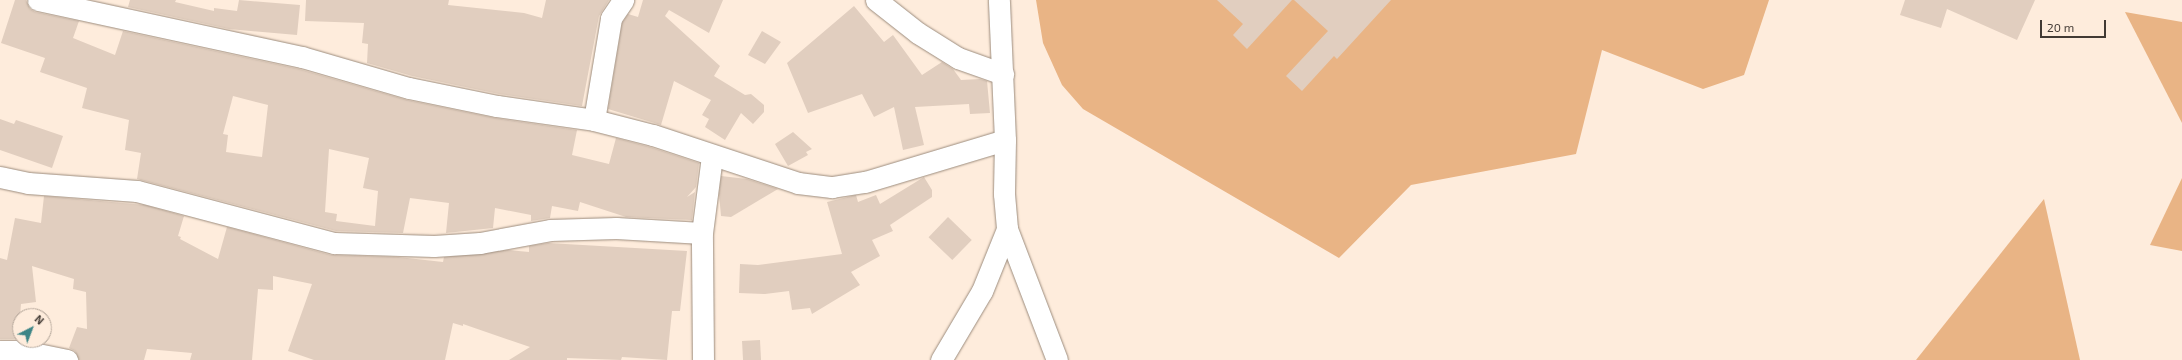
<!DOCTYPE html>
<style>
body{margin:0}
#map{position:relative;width:2182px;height:360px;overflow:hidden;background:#feecdc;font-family:"Exo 2",sans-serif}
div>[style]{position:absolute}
.green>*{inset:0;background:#e9b485}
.building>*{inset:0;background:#e1cebf;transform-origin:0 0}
.roads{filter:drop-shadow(0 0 1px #9c8c7d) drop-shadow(0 0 1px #9c8c7d)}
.street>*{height:21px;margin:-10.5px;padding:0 10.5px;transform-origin:10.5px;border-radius:10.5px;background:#fff}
span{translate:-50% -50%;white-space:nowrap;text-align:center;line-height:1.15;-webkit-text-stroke:3px #feecdc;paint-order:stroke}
.north{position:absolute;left:12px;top:308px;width:40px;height:40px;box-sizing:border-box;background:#feecdc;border:1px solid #b3a599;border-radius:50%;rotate:42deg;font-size:11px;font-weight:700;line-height:16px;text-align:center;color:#423a34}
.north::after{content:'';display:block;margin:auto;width:14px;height:18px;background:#3d8586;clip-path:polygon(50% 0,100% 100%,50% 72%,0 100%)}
.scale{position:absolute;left:2040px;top:20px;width:66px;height:18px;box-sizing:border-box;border:2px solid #423a34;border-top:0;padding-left:5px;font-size:12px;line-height:14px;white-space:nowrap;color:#423a34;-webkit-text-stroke:3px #feecdc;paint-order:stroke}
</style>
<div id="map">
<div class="green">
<i style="clip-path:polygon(1036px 0,1769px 0,1744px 75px,1703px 89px,1602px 50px,1576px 154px,1411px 185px,1339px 258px,1083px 109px,1062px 85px,1043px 43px)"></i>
<i style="clip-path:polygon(2125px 12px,2182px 22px,2182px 123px)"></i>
<i style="clip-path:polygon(2182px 178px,2182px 251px,2150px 245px)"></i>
<i style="clip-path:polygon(2044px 199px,2080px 360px,1916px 360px)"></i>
</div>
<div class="building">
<i style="clip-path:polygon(evenodd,15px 0,26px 0,30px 9px,35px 12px,79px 21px,73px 38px,115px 55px,123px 31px,299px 69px,407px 100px,495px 118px,577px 130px,572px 155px,609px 164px,616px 138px,650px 147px,699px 163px,696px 187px,687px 197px,695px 192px,692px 220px,626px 217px,580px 202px,578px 211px,552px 206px,550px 218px,531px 221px,531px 215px,495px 208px,493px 228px,446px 233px,449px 203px,410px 198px,403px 233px,336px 231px,137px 179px,141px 153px,125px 150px,129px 120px,82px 108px,87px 88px,40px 72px,45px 58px,1px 43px,15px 0,233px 96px,268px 105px,262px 157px,226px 152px,228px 135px,223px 134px,233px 96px,15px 0,329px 149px,369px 158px,363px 188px,378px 191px,375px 226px,336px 221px,337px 214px,325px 212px,329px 149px)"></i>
<i style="clip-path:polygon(130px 0,176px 0,175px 2px,214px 11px,214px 8px,237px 11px,239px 0,300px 5px,297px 35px,229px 29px,128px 7px)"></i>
<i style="clip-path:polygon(306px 0,449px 0,448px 5px,524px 13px,542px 18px,546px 0,609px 0,599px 16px,582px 106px,499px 94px,412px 76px,367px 63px,368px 44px,362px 43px,364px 23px,305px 21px)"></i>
<i style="clip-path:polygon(643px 0,723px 0,709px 33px,669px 10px,665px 16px,720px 66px,714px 76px,745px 95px,751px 94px,764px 105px,764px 112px,753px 124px,741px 113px,725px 140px,705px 127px,709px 119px,702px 115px,711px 100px,674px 81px,661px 125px,608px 109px,622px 23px,628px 14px,638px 17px)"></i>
<i style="clip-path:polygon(1217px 0,1292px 0,1247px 49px,1233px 35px,1243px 24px)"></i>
<i style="clip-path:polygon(1294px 0,1391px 0,1337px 59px,1334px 56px,1302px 91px,1286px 76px,1328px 31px)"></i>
<i style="clip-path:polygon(1905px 0,2035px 0,2017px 40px,1947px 9px,1941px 28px,1900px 15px)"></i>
<i style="clip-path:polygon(854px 6px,884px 42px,893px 35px,922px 75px,942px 62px,953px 69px,961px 80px,980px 79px,987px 81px,990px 113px,970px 114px,969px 104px,915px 107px,924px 145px,903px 150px,894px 107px,874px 117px,862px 94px,808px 113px,787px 63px)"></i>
<i style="clip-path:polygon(762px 31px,781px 42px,765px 64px,748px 55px)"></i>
<i style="clip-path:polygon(0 119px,14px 124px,16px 120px,63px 136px,52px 168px,0 150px)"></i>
<i style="clip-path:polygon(793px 132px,812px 149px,806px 152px,808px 155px,788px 166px,775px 144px)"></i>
<i style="clip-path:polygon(721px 176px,747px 179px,778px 189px,731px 217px,721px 216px,719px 194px)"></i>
<i style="clip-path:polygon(924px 177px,932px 190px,932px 197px,890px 225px,893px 231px,872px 240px,880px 256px,851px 272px,860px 285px,812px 314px,810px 308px,792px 310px,789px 291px,765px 294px,739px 293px,740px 264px,758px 265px,842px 254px,827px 202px,856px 195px,858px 202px,876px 195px,880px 204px)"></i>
<i style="clip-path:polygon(44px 196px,145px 205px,184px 216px,178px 236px,181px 237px,180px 239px,218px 259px,227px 227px,331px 255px,398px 257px,443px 262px,444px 257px,508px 250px,529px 252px,529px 246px,548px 243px,687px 251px,680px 311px,672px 311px,667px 360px,622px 357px,621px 360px,567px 358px,567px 360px,509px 360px,530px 347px,463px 324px,463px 326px,453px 323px,445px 360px,314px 360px,288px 351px,312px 284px,273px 276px,273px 290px,258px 289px,252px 360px,190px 360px,192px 353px,147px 349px,144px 360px,79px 360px,75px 351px,69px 348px,77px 327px,87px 329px,86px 292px,73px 289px,74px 279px,32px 266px,36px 302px,21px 304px,18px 339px,0 339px,0 258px,7px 260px,15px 218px,41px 223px)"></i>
<i style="left:948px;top:217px;width:33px;height:28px;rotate:44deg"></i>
<i style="left:760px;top:340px;width:20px;height:18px;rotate:87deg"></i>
</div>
<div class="roads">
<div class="street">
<i style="left:38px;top:0;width:270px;rotate:12.2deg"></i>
<i style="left:302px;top:57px;width:111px;rotate:16.2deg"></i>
<i style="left:409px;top:88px;width:90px;rotate:11.6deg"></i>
<i style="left:497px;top:106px;width:98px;rotate:8.2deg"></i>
<i style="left:594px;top:120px;width:61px;rotate:14.3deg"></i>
<i style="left:653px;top:135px;width:153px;rotate:18.3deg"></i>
<i style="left:798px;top:183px;width:34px;rotate:7deg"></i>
<i style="left:832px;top:187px;width:33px;rotate:-9deg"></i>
<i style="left:865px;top:182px;width:146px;rotate:-16.7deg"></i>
<i style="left:1005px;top:140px;width:140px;rotate:-92.5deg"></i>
<i style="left:876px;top:0;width:53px;rotate:38.2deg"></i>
<i style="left:918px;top:33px;width:47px;rotate:32deg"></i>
<i style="left:958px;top:58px;width:48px;rotate:19.6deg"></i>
<i style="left:594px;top:120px;width:103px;rotate:-80.5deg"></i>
<i style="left:611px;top:18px;width:22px;rotate:-56deg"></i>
<i style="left:1005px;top:140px;width:54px;rotate:91.1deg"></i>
<i style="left:1004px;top:194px;width:35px;rotate:85deg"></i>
<i style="left:1007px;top:229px;width:140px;rotate:69.1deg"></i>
<i style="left:0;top:177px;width:29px;rotate:12deg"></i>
<i style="left:28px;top:183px;width:109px;rotate:4.2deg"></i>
<i style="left:137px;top:191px;width:204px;rotate:14.8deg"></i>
<i style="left:334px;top:243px;width:100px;rotate:1.7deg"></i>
<i style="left:434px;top:246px;width:46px;rotate:-3.7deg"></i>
<i style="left:480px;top:243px;width:71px;rotate:-10.5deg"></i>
<i style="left:550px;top:230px;width:66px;rotate:-1.7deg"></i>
<i style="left:616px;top:228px;width:86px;rotate:3.3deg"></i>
<i style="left:0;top:351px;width:23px"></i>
<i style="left:23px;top:351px;width:45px;rotate:11.6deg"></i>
<i style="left:703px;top:360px;width:127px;rotate:-90.5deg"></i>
<i style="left:702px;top:233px;width:78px;rotate:-82.6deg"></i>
<i style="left:941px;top:360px;width:80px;rotate:-59.3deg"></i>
<i style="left:982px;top:291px;width:67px;rotate:-68deg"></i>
</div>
</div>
<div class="north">N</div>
<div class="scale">20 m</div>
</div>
